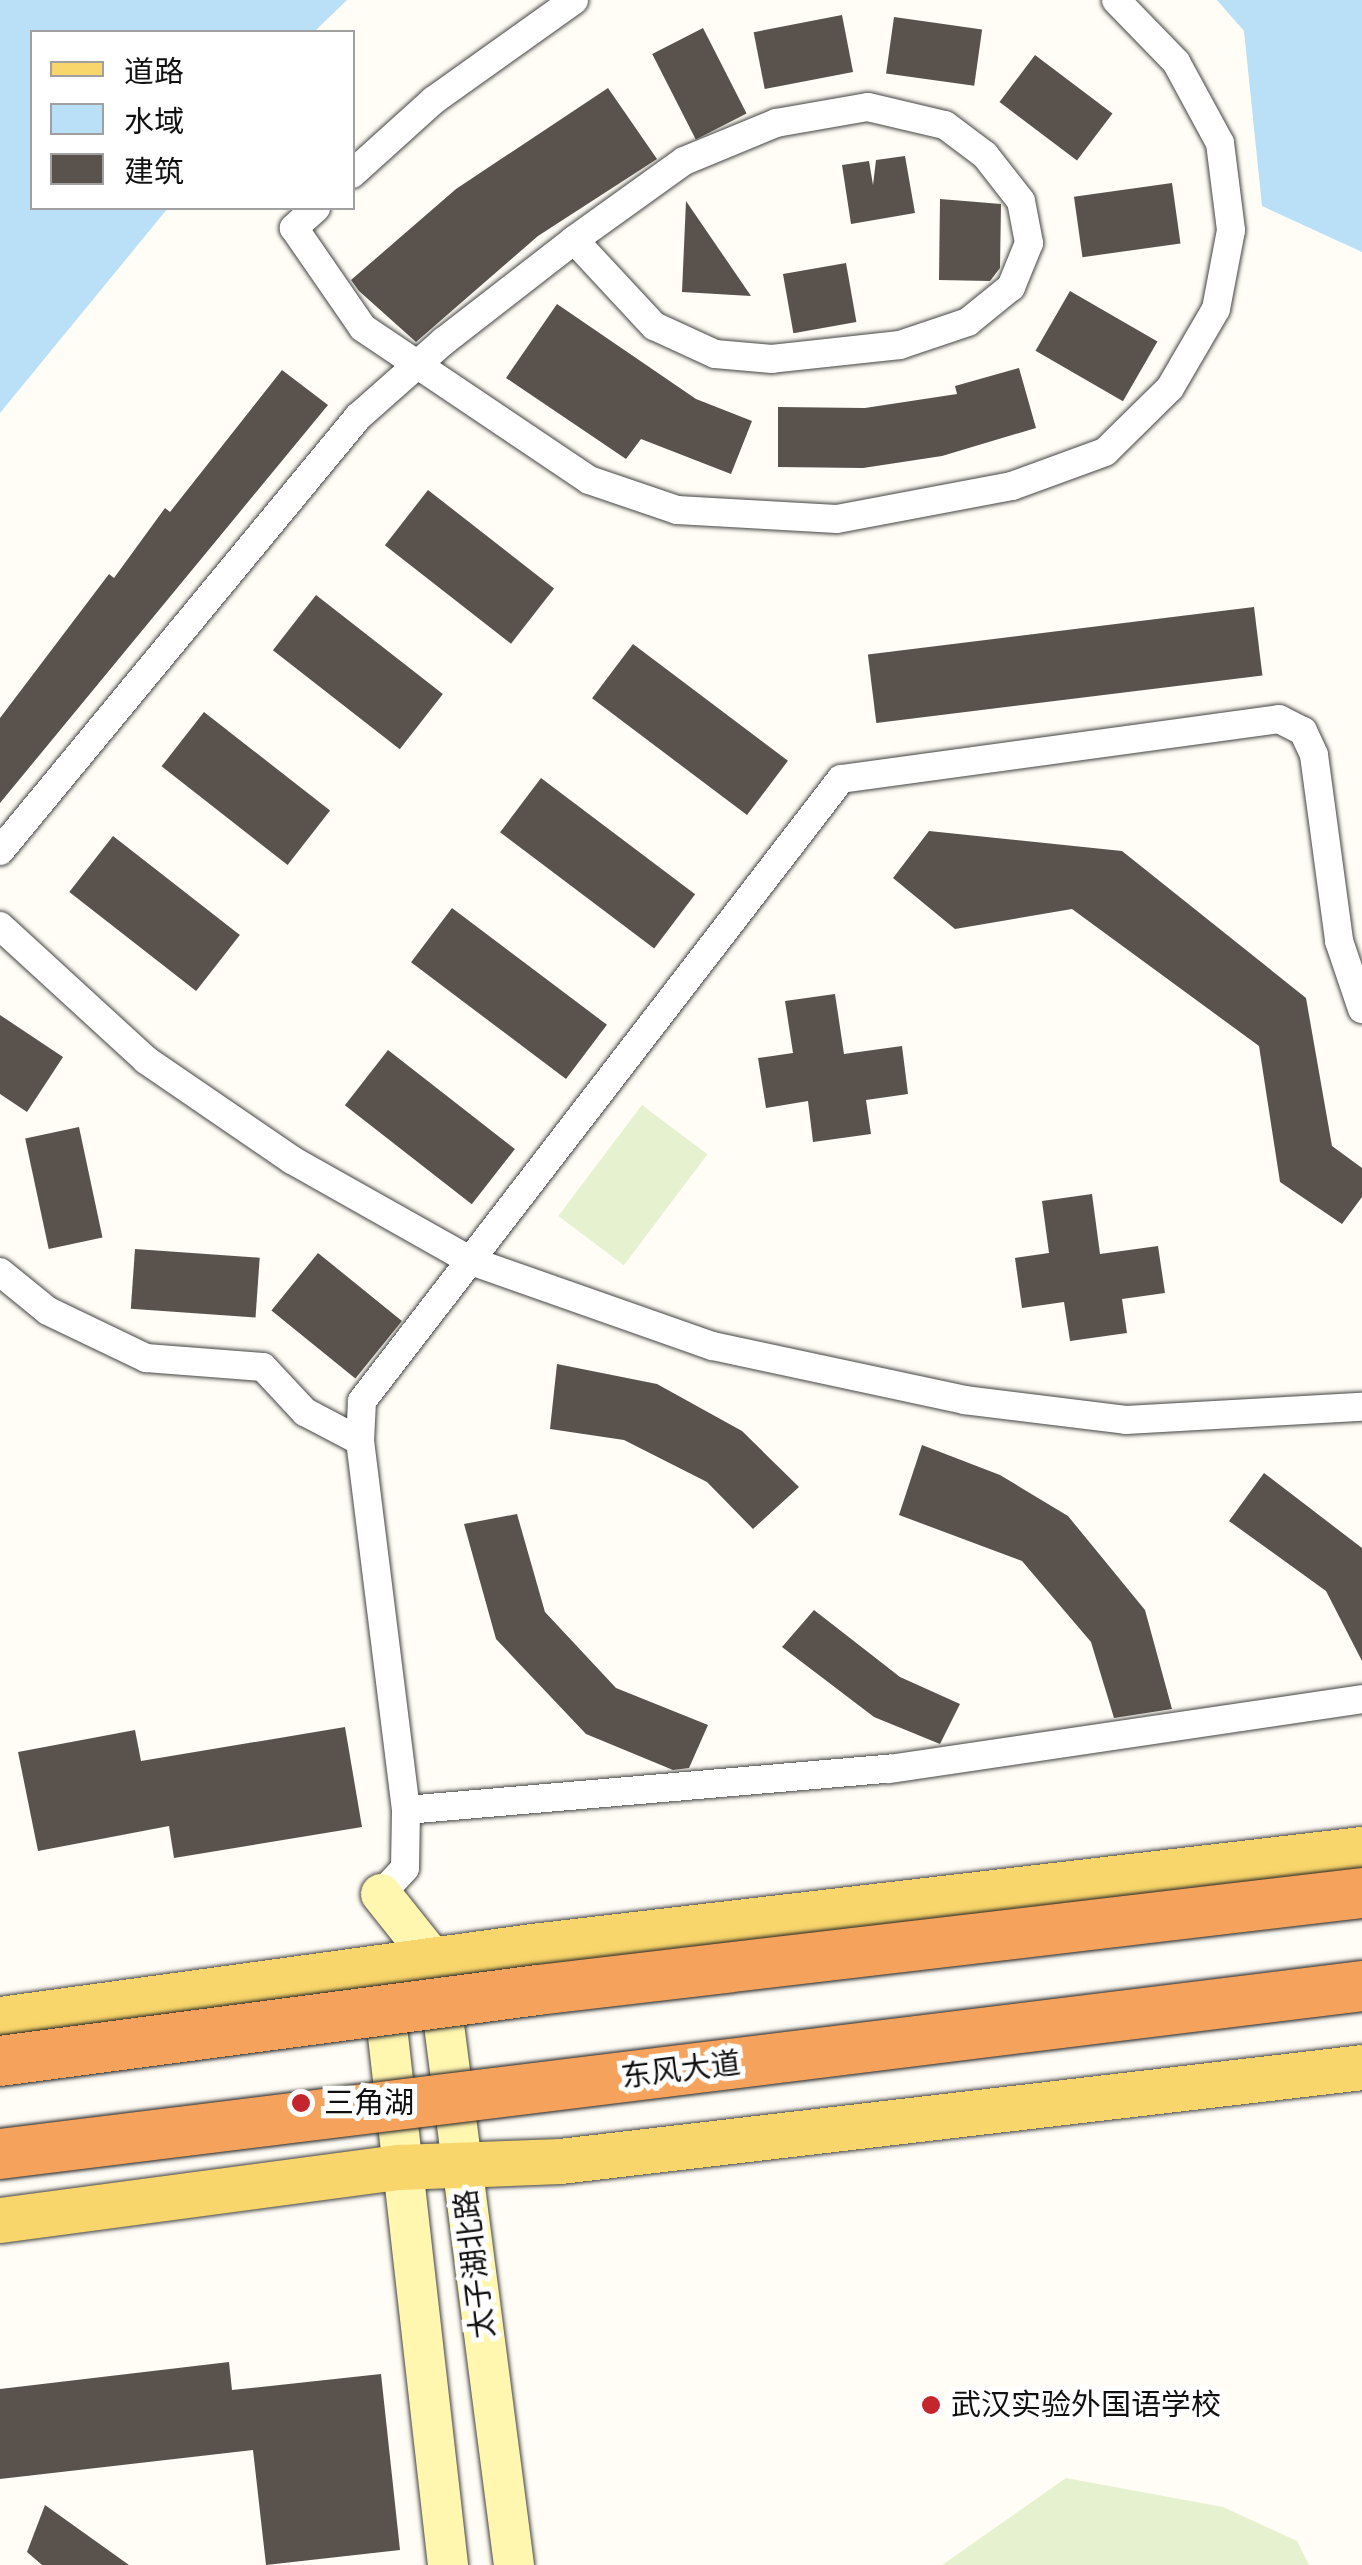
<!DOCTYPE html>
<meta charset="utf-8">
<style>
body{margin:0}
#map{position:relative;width:1362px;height:2565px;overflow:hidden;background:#fffdf5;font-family:"Times New Roman","Noto Sans SC",serif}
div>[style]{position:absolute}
.pitch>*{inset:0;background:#e6f2cf;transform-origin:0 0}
.water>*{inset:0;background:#b9e0f7}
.building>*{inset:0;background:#5a524d;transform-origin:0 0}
.roads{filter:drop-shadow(0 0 2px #444) drop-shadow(0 0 2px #444)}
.street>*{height:28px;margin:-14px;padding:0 14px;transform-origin:14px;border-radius:14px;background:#fff}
.secondary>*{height:40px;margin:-20px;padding:0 20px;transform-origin:20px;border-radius:20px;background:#fff6b0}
.primary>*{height:45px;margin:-22.5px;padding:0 22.5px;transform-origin:22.5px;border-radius:22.5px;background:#f9d66b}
.bridges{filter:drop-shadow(0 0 2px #222) drop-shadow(0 0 2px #222)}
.highway-bridge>*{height:50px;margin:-25px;padding:0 25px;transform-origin:25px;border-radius:25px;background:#f5a25d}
.dots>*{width:28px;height:28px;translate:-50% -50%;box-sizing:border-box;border:5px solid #fff;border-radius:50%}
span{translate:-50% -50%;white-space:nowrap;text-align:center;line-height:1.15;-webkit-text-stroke:10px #fff;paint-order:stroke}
.street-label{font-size:30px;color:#111}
.poi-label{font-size:30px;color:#111}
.left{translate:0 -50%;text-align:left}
.legend{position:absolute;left:30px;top:30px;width:325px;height:180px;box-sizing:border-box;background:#fff;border:2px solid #a0a0a0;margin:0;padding:12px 18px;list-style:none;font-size:30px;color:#111}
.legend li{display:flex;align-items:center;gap:20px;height:50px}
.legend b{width:50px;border:2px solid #a0a0a0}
</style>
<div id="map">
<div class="pitch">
<i style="left:642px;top:1105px;width:82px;height:139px;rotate:37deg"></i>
<i style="clip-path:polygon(1066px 2478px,1223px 2507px,1297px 2541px,1309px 2565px,942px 2565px)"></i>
</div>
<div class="water">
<i style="clip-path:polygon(0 0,347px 0,314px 32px,32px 32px,32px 208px,168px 208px,0 413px)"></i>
<i style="clip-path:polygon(1217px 0,1362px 0,1362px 252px,1262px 206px,1244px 31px)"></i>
</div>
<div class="building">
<i style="left:842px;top:15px;width:58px;height:90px;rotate:79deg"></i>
<i style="left:894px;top:17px;width:89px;height:57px;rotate:8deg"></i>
<i style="left:703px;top:28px;width:96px;height:57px;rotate:63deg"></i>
<i style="left:1035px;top:55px;width:97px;height:59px;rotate:37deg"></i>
<i style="clip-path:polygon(608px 88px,657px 159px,538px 236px,416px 342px,359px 291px,351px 280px,456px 189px)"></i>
<i style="clip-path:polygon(905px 156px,915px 213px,851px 224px,842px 165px,869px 161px,873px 185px,876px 160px)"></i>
<i style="left:1172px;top:183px;width:61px;height:99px;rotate:82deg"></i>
<i style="clip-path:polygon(940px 199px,1001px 204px,1000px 268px,990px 281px,939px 280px)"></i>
<i style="clip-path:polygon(686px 201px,751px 296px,682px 292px)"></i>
<i style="left:846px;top:263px;width:60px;height:64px;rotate:80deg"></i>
<i style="left:1070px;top:291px;width:101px;height:69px;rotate:30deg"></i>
<i style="clip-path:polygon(557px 304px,696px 399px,752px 421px,731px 474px,641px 439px,626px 459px,506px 378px)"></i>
<i style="clip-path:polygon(1019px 368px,1036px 428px,942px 456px,863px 468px,778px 467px,778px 407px,865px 408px,957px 394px,955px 386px)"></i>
<i style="clip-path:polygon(282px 370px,328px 405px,0 803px,0 718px,109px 574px,114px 578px,165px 508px,170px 512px)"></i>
<i style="left:428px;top:490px;width:160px;height:70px;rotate:38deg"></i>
<i style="left:316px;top:595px;width:161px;height:70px;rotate:38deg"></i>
<i style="left:1254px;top:607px;width:69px;height:389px;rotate:83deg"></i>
<i style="left:633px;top:644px;width:194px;height:68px;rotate:37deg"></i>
<i style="left:204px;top:712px;width:160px;height:69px;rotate:38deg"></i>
<i style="left:541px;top:778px;width:193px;height:68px;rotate:37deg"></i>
<i style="clip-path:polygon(929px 831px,1122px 851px,1306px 998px,1332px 1146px,1362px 1168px,1362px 1197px,1342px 1224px,1280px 1182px,1259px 1046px,1072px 909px,955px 929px,893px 878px)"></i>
<i style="left:113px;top:836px;width:161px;height:71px;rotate:38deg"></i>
<i style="left:452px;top:908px;width:194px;height:68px;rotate:37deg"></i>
<i style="clip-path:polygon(835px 994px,844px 1054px,902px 1046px,908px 1094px,866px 1100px,871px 1134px,813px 1142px,808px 1101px,766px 1108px,758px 1058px,793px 1053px,785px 1001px)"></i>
<i style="clip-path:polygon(0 1015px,63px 1057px,27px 1112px,0 1094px)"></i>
<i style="left:388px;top:1050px;width:161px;height:70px;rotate:38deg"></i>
<i style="left:79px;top:1127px;width:113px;height:55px;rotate:78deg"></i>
<i style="clip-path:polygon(1092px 1194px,1100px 1254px,1158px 1246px,1165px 1293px,1122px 1299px,1127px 1333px,1070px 1341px,1064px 1302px,1022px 1308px,1015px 1258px,1049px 1253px,1042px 1201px)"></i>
<i style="left:135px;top:1249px;width:125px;height:60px;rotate:4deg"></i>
<i style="left:318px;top:1253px;width:108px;height:74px;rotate:39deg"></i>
<i style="clip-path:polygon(557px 1364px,657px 1384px,742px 1431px,799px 1487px,753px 1529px,707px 1482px,624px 1440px,550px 1429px)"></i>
<i style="clip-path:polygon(922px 1445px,1000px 1475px,1068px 1516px,1145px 1610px,1172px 1709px,1114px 1718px,1091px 1642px,1022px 1561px,899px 1515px)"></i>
<i style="clip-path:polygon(1264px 1473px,1362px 1548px,1362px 1661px,1326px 1591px,1229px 1521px)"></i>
<i style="clip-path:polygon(517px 1514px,545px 1612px,616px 1688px,708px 1725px,689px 1768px,673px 1770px,586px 1734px,496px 1639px,464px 1524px)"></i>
<i style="clip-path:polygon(814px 1610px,900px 1677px,960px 1704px,940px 1744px,874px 1717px,782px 1647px)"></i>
<i style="clip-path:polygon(345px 1727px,362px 1827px,174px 1858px,169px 1826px,38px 1851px,18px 1752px,135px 1730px,141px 1761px)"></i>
<i style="clip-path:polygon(229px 2362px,232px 2390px,381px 2374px,400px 2550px,266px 2565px,253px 2450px,0 2479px,0 2389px)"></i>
<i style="clip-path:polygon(45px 2505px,129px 2565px,42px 2565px,27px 2552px)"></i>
</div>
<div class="roads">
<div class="street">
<i style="left:352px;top:174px;width:110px;rotate:-42.1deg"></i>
<i style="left:434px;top:100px;width:172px;rotate:-35.5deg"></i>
<i style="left:316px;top:208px;width:30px;rotate:138deg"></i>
<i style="left:294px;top:228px;width:121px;rotate:55.4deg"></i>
<i style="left:363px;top:328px;width:272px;rotate:33.9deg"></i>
<i style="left:589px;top:480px;width:93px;rotate:18.8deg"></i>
<i style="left:677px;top:510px;width:160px;rotate:3.2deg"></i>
<i style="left:837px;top:519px;width:178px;rotate:-10.7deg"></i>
<i style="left:1012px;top:486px;width:99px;rotate:-20.1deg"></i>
<i style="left:1105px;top:452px;width:91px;rotate:-44.6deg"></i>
<i style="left:1170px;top:388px;width:91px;rotate:-59.8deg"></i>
<i style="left:1216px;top:309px;width:80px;rotate:-79.2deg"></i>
<i style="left:1231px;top:230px;width:88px;rotate:-97.2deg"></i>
<i style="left:1220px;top:143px;width:92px;rotate:-118.5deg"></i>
<i style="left:1176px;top:62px;width:86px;rotate:-134.1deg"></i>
<i style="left:0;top:851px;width:563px;rotate:-50.48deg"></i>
<i style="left:358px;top:417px;width:115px;rotate:-41.5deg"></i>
<i style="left:444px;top:341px;width:165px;rotate:-37.8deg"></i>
<i style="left:574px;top:240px;width:135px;rotate:-35.7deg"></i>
<i style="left:684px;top:161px;width:100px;rotate:-22.4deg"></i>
<i style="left:776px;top:123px;width:93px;rotate:-9.9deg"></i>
<i style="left:868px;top:107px;width:79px;rotate:13.2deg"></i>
<i style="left:945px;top:125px;width:50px;rotate:36.9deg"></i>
<i style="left:985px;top:155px;width:58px;rotate:52deg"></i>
<i style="left:1021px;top:201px;width:43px;rotate:79.2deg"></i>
<i style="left:1029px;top:243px;width:48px;rotate:112.2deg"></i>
<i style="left:1011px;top:287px;width:55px;rotate:140.9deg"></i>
<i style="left:968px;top:322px;width:72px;rotate:161.3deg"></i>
<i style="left:900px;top:345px;width:129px;rotate:173.8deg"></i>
<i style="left:772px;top:359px;width:57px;rotate:-175deg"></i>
<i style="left:715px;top:354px;width:67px;rotate:-155.3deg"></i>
<i style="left:654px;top:326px;width:117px;rotate:-132.9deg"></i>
<i style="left:0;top:926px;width:198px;rotate:42.5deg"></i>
<i style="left:146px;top:1060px;width:177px;rotate:34.4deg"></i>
<i style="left:292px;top:1160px;width:206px;rotate:29.4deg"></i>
<i style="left:471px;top:1261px;width:256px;rotate:19.4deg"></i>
<i style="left:713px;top:1346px;width:257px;rotate:12.1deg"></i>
<i style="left:964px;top:1400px;width:163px;rotate:7deg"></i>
<i style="left:1126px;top:1420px;width:236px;rotate:-3.2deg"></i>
<i style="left:0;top:1272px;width:62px;rotate:39.1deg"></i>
<i style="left:48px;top:1311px;width:109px;rotate:25.6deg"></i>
<i style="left:146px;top:1358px;width:117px;rotate:4.4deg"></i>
<i style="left:263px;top:1367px;width:62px;rotate:47deg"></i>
<i style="left:305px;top:1412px;width:62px;rotate:27.8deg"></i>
<i style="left:406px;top:1810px;width:485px;rotate:-4.9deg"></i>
<i style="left:889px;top:1769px;width:478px;rotate:-8.4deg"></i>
<i style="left:381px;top:1894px;width:35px;rotate:-47deg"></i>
<i style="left:405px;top:1868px;width:58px;rotate:-89deg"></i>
<i style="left:406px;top:1810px;width:372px;rotate:-97.1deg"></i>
<i style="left:360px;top:1441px;width:40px;rotate:-87.1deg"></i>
<i style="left:362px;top:1401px;width:785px;rotate:-52.4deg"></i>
<i style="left:841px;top:779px;width:442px;rotate:-7.8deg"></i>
<i style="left:1279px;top:719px;width:27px;rotate:27deg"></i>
<i style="left:1303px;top:731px;width:26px;rotate:65deg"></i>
<i style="left:1314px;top:755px;width:188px;rotate:82.3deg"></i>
<i style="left:1339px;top:941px;width:72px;rotate:71.3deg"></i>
</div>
<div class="secondary">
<i style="left:381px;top:1894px;width:88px;rotate:51.4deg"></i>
<i style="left:436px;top:1963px;width:607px;rotate:82.62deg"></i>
<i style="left:382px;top:1983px;width:586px;rotate:83.53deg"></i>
</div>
<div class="primary">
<i style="left:0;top:2019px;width:537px;rotate:-7.81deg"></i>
<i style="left:532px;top:1946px;width:836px;rotate:-6.67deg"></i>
<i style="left:0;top:2220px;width:403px;rotate:-7.6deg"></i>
<i style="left:399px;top:2167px;width:161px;rotate:-2.1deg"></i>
<i style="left:560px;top:2161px;width:807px;rotate:-6.68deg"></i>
</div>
</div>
<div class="bridges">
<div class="highway-bridge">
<i style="left:0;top:2061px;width:543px;rotate:-7.52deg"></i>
<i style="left:538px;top:1990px;width:830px;rotate:-6.71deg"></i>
<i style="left:0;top:2154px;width:1372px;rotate:-7.03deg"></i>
</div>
</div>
<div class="dots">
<i style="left:301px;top:2103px;background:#c4262e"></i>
<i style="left:931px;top:2405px;background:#c4262e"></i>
</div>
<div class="street-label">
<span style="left:681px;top:2070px;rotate:-7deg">东风大道</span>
<span style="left:475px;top:2264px;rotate:-97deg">太子湖北路</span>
</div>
<div class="poi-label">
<span class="left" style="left:324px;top:2103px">三角湖</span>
<span class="left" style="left:951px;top:2405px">武汉实验外国语学校</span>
</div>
<ul class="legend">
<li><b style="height:12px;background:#f9d66b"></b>道路</li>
<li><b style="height:28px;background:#b9e0f7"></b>水域</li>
<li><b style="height:28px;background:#5a524d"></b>建筑</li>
</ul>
</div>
